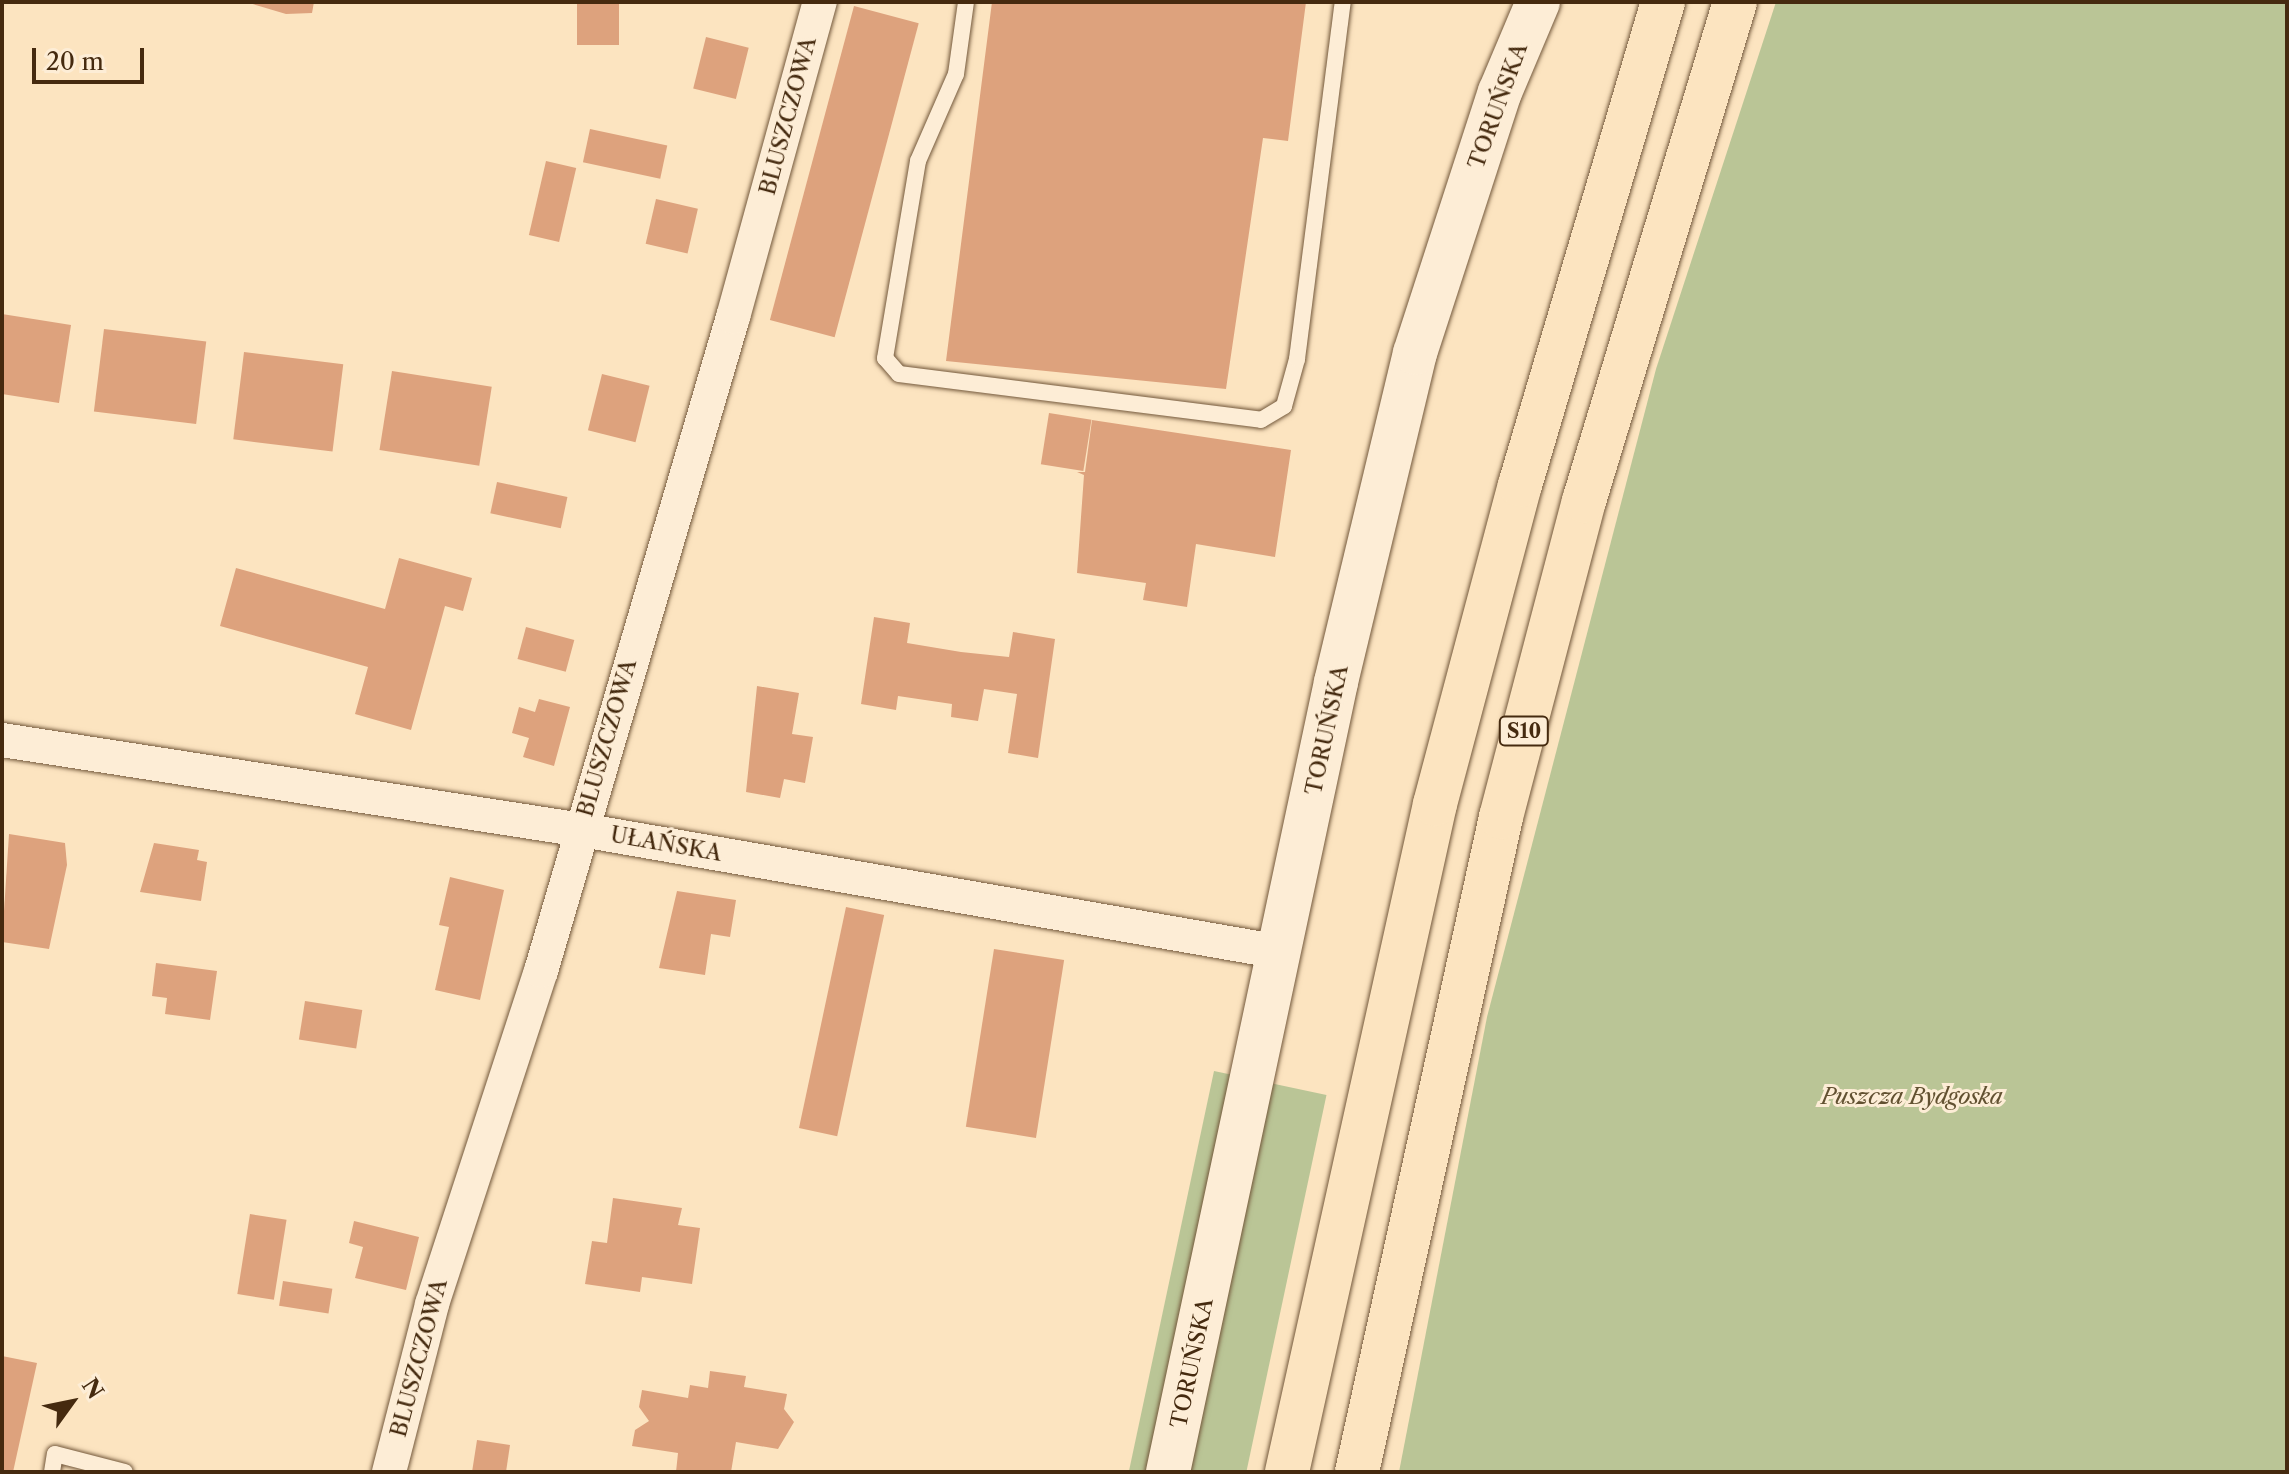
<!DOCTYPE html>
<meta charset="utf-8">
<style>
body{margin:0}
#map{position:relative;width:2289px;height:1474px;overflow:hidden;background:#fce4c0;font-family:"Libre Caslon Text",serif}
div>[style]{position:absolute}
.green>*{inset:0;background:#bac596;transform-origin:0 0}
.building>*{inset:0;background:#dda27d;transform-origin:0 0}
.roads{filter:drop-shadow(0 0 2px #73583b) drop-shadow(0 0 2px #73583b)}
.lane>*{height:16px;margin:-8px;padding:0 8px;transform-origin:8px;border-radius:8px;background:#fdedd6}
.street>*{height:34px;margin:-17px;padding:0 17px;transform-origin:17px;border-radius:17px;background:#fdedd6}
.secondary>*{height:44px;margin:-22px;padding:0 22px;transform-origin:22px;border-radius:22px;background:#fdedd6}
.highway>*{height:44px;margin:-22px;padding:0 22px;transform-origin:22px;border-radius:22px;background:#fce4c0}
span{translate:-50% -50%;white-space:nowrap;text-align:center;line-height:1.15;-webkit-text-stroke:6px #fdedd6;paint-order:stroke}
.shield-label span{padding:2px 6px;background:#fdedd6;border:2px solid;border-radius:6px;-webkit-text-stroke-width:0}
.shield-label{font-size:20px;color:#452a0f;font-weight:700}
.street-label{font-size:22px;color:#452a0f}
.park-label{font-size:22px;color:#625131;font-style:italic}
.frame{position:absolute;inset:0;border:4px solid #452a0f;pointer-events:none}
.north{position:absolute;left:32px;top:1362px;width:80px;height:80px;-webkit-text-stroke:6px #fdedd6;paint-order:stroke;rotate:57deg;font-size:22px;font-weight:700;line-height:32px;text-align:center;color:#452a0f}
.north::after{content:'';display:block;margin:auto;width:28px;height:36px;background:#452a0f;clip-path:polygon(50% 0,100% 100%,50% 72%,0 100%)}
.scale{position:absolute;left:32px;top:48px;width:112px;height:36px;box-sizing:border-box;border:4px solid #452a0f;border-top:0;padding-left:10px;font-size:24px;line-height:28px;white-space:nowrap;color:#452a0f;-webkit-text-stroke:6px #fdedd6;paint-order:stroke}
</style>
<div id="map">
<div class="green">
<i style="clip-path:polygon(1776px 2px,2287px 2px,2287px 1472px,1399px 1472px,1487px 1017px,1656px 369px)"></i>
<i style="left:1214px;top:1071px;width:115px;height:411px;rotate:12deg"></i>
</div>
<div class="building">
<i style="clip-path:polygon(246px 2px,314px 2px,312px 13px,286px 14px)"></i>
<i style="left:577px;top:2px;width:42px;height:43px"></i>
<i style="clip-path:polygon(992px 2px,1306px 2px,1288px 141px,1263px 138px,1226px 389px,946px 361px)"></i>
<i style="left:854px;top:6px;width:67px;height:325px;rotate:15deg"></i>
<i style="left:706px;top:37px;width:44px;height:53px;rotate:14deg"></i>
<i style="left:590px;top:129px;width:79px;height:34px;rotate:12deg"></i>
<i style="left:546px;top:161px;width:31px;height:76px;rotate:13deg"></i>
<i style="left:656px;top:199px;width:43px;height:46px;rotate:13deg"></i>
<i style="clip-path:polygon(2px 314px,71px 325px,59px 403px,2px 394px)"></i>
<i style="left:104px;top:329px;width:103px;height:83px;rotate:7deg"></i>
<i style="left:244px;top:352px;width:100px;height:88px;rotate:7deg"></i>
<i style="left:392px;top:371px;width:101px;height:80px;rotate:9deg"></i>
<i style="left:602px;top:374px;width:49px;height:58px;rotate:14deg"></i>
<i style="left:1049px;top:413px;width:43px;height:52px;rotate:9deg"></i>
<i style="clip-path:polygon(1092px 420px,1291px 450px,1275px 557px,1196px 544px,1187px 607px,1143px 600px,1146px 583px,1077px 573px,1084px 475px,1077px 472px,1085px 472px)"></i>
<i style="left:497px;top:482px;width:72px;height:32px;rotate:12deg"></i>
<i style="clip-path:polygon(399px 558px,472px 578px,463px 611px,445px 606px,411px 730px,355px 714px,368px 667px,220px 626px,236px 568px,385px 609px)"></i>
<i style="clip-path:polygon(874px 617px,910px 623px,907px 643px,961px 652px,1009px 657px,1013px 632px,1055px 639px,1038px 758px,1008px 753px,1017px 694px,984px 689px,978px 721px,951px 717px,952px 704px,898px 696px,896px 710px,861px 704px)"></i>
<i style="left:526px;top:627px;width:50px;height:33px;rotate:15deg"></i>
<i style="clip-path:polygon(757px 686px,799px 693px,792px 734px,813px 737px,805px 783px,784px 779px,780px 798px,746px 792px)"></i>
<i style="clip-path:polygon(539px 699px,570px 707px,554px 766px,523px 757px,529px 738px,512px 733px,519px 707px,535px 712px)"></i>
<i style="clip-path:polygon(9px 834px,65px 843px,67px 865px,49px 949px,2px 942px)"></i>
<i style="clip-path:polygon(154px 843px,199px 850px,197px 860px,207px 862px,201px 901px,140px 892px)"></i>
<i style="clip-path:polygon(450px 877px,504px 890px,480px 1000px,435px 990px,449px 927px,439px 925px)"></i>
<i style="clip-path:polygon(677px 891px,736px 900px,730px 937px,711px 934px,705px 975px,659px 968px)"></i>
<i style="left:846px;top:907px;width:39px;height:226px;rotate:12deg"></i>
<i style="left:994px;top:949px;width:71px;height:180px;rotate:9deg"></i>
<i style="clip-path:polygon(156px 963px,217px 971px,210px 1020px,165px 1014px,167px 998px,152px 996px)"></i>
<i style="left:305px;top:1001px;width:58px;height:39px;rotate:9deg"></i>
<i style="clip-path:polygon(613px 1198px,682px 1208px,678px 1225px,700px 1228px,692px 1284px,642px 1277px,640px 1292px,585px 1284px,592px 1241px,607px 1243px)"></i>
<i style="left:250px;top:1214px;width:37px;height:81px;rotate:9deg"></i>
<i style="clip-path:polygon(354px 1221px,419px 1237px,406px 1290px,355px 1278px,363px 1247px,349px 1243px)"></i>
<i style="left:283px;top:1281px;width:50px;height:25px;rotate:9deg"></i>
<i style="clip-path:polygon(2px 1356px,37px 1363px,13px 1472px,2px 1472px)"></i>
<i style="clip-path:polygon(710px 1371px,746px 1376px,744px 1387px,787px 1394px,784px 1409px,794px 1422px,778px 1449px,736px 1442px,731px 1472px,676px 1472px,678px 1453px,632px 1446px,635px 1430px,649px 1421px,639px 1407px,642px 1390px,688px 1398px,690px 1385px,708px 1388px)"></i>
<i style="clip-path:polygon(477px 1440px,510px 1445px,506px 1472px,472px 1472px)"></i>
</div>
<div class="roads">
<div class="lane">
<i style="left:966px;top:2px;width:73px;rotate:97.9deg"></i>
<i style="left:956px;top:74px;width:95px;rotate:113.6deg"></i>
<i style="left:918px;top:161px;width:200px;rotate:99.5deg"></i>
<i style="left:885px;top:358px;width:21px;rotate:49deg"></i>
<i style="left:899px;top:374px;width:365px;rotate:7.2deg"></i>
<i style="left:1261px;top:420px;width:27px;rotate:-31deg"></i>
<i style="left:1284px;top:406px;width:49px;rotate:-74.5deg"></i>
<i style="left:1297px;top:359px;width:360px;rotate:-82.7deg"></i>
<i style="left:52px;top:1472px;width:18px;rotate:-81deg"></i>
<i style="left:55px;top:1454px;width:72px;rotate:14.4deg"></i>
</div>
<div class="street">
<i style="left:2px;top:740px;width:587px;rotate:8.82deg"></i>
<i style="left:582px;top:830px;width:709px;rotate:9.91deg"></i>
<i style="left:389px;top:1472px;width:173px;rotate:-75.6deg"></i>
<i style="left:432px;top:1304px;width:350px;rotate:-71.9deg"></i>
<i style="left:541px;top:971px;width:682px;rotate:-73.64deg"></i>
<i style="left:733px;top:317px;width:327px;rotate:-74.6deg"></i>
</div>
<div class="secondary">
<i style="left:1168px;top:1472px;width:808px;rotate:-77.99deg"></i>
<i style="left:1336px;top:682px;width:338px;rotate:-76.5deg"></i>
<i style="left:1415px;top:353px;width:274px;rotate:-72deg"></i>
<i style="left:1500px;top:92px;width:98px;rotate:-67.1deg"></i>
</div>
<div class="highway">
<i style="left:1287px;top:1472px;width:684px;rotate:-77.51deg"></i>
<i style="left:1435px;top:804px;width:330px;rotate:-75.1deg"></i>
<i style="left:1520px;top:485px;width:504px;rotate:-73.51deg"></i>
<i style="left:1357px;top:1472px;width:671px;rotate:-77.6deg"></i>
<i style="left:1501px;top:817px;width:327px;rotate:-75.3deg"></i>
<i style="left:1584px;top:501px;width:521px;rotate:-73.16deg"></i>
</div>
</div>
<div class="shield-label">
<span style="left:1524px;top:731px">S10</span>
</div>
<div class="street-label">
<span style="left:1498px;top:106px;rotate:-70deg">TORUŃSKA</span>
<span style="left:788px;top:116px;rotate:-75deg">BLUSZCZOWA</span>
<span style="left:1327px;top:730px;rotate:-78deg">TORUŃSKA</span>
<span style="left:607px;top:738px;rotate:-74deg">BLUSZCZOWA</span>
<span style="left:666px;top:844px;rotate:10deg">UŁAŃSKA</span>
<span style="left:419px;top:1358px;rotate:-75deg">BLUSZCZOWA</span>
<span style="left:1192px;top:1363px;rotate:-78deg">TORUŃSKA</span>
</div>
<div class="park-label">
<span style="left:1912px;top:1097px">Puszcza Bydgoska</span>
</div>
<div class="frame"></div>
<div class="north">N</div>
<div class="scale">20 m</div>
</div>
